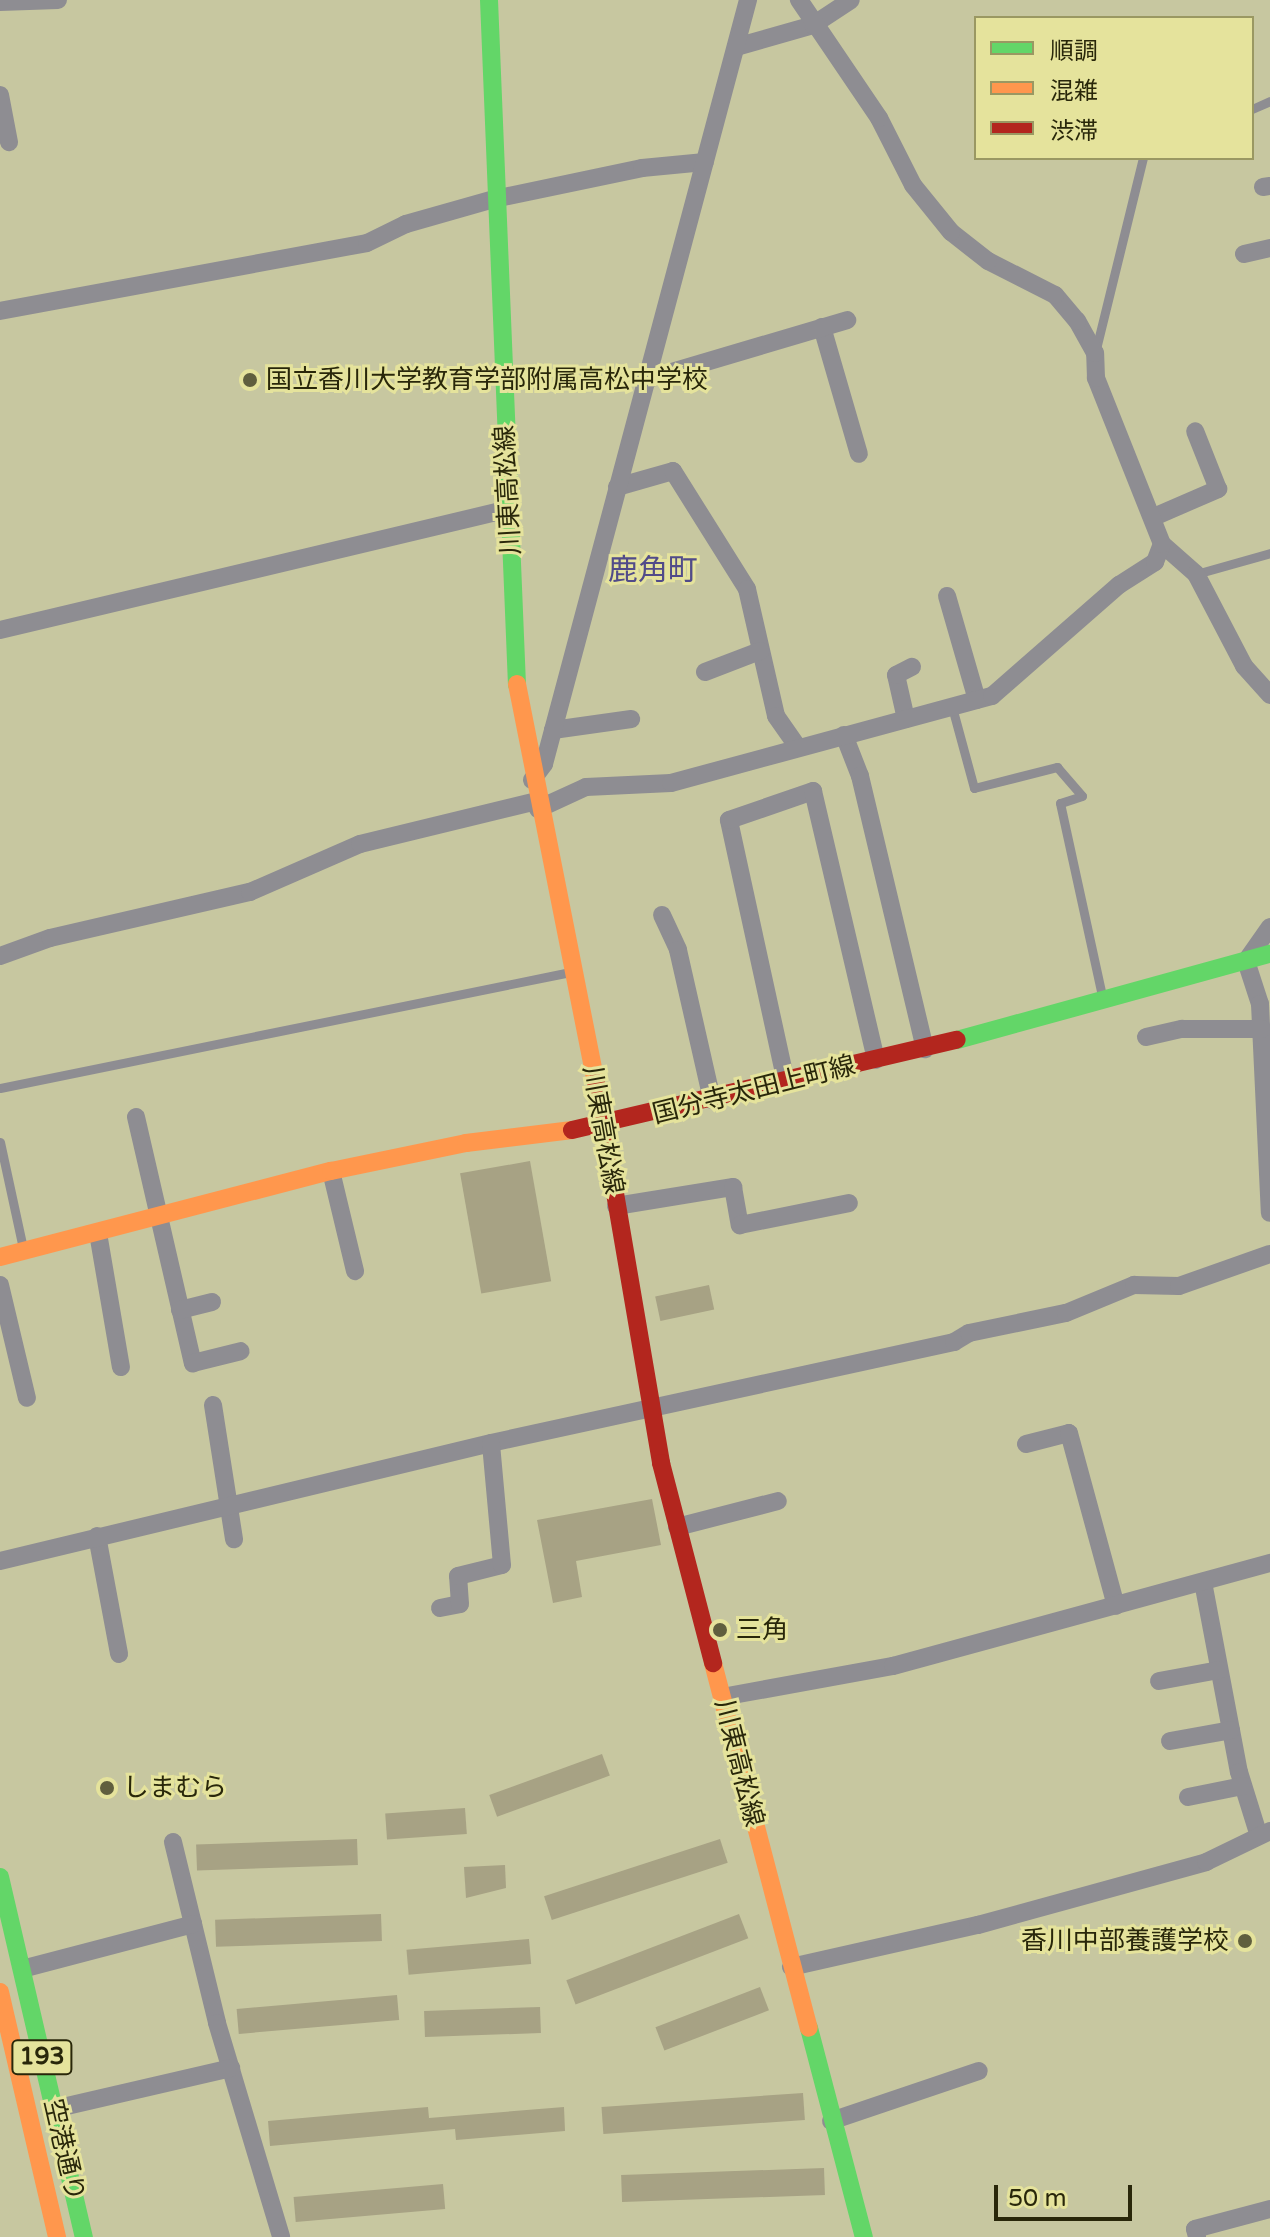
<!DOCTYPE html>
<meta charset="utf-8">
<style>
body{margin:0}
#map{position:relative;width:1270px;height:2237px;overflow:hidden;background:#c7c7a0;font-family:"Varela Round","Noto Sans JP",sans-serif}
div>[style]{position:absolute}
.building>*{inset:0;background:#a7a284;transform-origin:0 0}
.lane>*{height:9px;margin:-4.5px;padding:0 4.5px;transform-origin:4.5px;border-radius:4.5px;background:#8e8d92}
.street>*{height:18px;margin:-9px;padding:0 9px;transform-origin:9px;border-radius:9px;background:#8e8d92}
.fast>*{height:18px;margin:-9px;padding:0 9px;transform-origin:9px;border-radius:9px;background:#63d668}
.slow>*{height:18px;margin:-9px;padding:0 9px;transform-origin:9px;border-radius:9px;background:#ff974d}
.jam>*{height:18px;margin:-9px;padding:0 9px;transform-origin:9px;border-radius:9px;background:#b3261e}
.dots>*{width:22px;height:22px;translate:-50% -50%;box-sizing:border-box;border:4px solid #e5e39c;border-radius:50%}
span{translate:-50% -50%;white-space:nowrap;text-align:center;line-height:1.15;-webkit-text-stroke:6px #e5e39c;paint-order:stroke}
.shield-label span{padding:2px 6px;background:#e5e39c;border:2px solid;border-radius:6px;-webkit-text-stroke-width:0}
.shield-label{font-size:24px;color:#29270a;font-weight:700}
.poi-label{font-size:26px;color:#29270a}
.left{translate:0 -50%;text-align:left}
.right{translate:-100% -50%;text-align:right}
.street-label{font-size:26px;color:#29270a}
.quarter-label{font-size:30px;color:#514b89}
.legend{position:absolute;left:974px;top:16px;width:280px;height:144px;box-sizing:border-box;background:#e5e39c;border:2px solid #9a9862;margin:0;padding:10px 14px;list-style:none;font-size:24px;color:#29270a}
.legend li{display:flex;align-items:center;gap:16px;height:40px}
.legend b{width:40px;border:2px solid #9a9862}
.scale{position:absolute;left:994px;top:2185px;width:138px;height:36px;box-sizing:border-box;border:4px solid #29270a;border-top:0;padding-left:10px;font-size:24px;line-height:28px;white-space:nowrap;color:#29270a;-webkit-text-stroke:6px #e5e39c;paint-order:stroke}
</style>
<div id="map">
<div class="building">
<i style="left:530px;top:1161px;width:122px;height:71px;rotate:80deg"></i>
<i style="left:709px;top:1285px;width:25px;height:55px;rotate:78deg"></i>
<i style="clip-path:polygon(652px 1499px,661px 1545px,576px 1561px,582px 1597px,553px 1603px,537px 1520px)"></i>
<i style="left:602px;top:1754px;width:23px;height:120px;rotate:70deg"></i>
<i style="left:465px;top:1808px;width:26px;height:80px;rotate:86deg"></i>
<i style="left:357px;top:1839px;width:26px;height:161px;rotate:88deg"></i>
<i style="left:720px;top:1839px;width:25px;height:185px;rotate:72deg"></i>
<i style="clip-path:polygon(505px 1865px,506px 1888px,466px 1898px,464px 1867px)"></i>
<i style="left:381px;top:1914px;width:27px;height:166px;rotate:88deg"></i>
<i style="left:739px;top:1914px;width:26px;height:185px;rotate:69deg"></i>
<i style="left:529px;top:1939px;width:25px;height:123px;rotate:85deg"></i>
<i style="left:760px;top:1987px;width:25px;height:112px;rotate:69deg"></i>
<i style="left:397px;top:1995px;width:25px;height:161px;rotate:85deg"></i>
<i style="left:540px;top:2007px;width:26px;height:116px;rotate:88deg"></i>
<i style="left:803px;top:2093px;width:27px;height:202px;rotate:86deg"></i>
<i style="clip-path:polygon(428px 2107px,429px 2118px,564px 2107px,565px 2131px,456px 2140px,455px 2129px,270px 2146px,268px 2121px)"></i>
<i style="left:824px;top:2168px;width:27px;height:203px;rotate:88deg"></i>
<i style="left:443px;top:2184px;width:25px;height:150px;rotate:85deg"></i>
</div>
<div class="lane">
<i style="left:1252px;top:109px;width:20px;rotate:-24deg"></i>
<i style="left:1096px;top:349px;width:197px;rotate:-76.2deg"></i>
<i style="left:1196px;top:574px;width:77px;rotate:-15.8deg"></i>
<i style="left:952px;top:707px;width:84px;rotate:74.8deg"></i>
<i style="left:974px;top:788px;width:86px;rotate:-14.2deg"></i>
<i style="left:1057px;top:767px;width:38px;rotate:49deg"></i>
<i style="left:1082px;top:796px;width:23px;rotate:162deg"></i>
<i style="left:1060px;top:803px;width:203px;rotate:77.7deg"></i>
<i style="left:0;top:1088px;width:582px;rotate:-11.5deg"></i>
<i style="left:0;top:1142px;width:108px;rotate:77.8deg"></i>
</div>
<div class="street">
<i style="left:0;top:2px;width:58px;rotate:-2deg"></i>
<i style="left:736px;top:47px;width:80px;rotate:-15.9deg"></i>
<i style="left:813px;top:25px;width:45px;rotate:-33.3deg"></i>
<i style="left:0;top:95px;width:48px;rotate:79.2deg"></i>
<i style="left:1263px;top:187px;width:7px;rotate:-8deg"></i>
<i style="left:1244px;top:254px;width:27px;rotate:-13deg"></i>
<i style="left:0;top:311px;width:373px;rotate:-10.5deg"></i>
<i style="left:367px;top:243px;width:43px;rotate:-26deg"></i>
<i style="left:406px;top:224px;width:91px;rotate:-15.9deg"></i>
<i style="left:494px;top:199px;width:151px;rotate:-11.8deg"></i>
<i style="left:642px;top:168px;width:63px;rotate:-5.4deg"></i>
<i style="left:822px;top:327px;width:132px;rotate:73.8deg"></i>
<i style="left:645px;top:380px;width:211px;rotate:-16.5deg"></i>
<i style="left:617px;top:487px;width:58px;rotate:-15.9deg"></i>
<i style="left:673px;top:471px;width:139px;rotate:57.9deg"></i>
<i style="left:747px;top:589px;width:130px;rotate:77.1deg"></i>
<i style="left:776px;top:716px;width:38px;rotate:55deg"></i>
<i style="left:1156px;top:516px;width:68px;rotate:-23.5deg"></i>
<i style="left:1218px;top:489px;width:62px;rotate:-111.6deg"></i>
<i style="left:1162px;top:544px;width:45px;rotate:41.4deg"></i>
<i style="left:1196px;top:574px;width:104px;rotate:62.4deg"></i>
<i style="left:1244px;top:666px;width:39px;rotate:48deg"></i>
<i style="left:947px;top:596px;width:108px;rotate:73.9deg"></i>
<i style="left:0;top:630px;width:523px;rotate:-13.37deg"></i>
<i style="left:705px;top:672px;width:59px;rotate:-20.9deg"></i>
<i style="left:906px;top:719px;width:45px;rotate:-102.8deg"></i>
<i style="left:896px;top:675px;width:18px;rotate:-27deg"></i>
<i style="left:553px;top:730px;width:79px;rotate:-8deg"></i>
<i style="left:844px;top:735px;width:44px;rotate:68.7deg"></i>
<i style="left:860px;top:776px;width:281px;rotate:76.6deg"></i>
<i style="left:532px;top:780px;width:20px;rotate:-53deg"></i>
<i style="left:544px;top:764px;width:791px;rotate:-75.05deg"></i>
<i style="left:538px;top:809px;width:53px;rotate:-24.6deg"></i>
<i style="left:586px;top:787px;width:85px;rotate:-2.7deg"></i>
<i style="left:671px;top:783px;width:333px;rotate:-15.2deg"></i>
<i style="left:992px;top:696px;width:169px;rotate:-41.2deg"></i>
<i style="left:1119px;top:585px;width:43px;rotate:-32.6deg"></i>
<i style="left:1155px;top:562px;width:19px;rotate:-69deg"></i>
<i style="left:1162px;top:544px;width:179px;rotate:-111.7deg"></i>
<i style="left:1096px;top:378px;width:25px;rotate:-92deg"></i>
<i style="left:1095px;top:353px;width:37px;rotate:-119deg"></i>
<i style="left:1077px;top:321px;width:34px;rotate:-130deg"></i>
<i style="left:1055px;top:295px;width:75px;rotate:-153.1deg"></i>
<i style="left:988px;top:261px;width:47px;rotate:-141.9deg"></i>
<i style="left:951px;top:232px;width:60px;rotate:-129deg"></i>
<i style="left:913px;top:185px;width:75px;rotate:-116.9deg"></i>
<i style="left:879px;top:118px;width:143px;rotate:-124.1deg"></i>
<i style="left:662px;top:915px;width:38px;rotate:65deg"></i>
<i style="left:678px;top:950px;width:154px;rotate:77.2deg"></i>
<i style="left:1270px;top:927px;width:42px;rotate:125.2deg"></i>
<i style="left:1246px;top:961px;width:45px;rotate:72deg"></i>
<i style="left:1260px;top:1004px;width:209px;rotate:87.3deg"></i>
<i style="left:0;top:956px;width:53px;rotate:-19.8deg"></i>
<i style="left:50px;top:938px;width:205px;rotate:-13deg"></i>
<i style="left:250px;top:892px;width:120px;rotate:-23.6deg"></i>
<i style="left:360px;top:844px;width:181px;rotate:-13.7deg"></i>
<i style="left:1146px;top:1037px;width:37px;rotate:-13deg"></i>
<i style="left:1182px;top:1029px;width:80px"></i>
<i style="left:786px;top:1082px;width:268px;rotate:-102.3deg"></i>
<i style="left:729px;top:820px;width:89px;rotate:-19deg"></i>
<i style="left:813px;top:791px;width:276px;rotate:76.8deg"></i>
<i style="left:136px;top:1117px;width:253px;rotate:77deg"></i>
<i style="left:193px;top:1363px;width:49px;rotate:-14deg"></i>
<i style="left:331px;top:1171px;width:103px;rotate:76.5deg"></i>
<i style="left:616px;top:1206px;width:119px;rotate:-9.2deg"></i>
<i style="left:733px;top:1187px;width:39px;rotate:80deg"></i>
<i style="left:740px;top:1225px;width:111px;rotate:-11.4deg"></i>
<i style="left:98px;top:1233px;width:136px;rotate:80.3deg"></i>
<i style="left:0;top:1285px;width:116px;rotate:76.6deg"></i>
<i style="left:180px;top:1310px;width:33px;rotate:-14deg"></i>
<i style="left:213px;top:1405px;width:136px;rotate:81.1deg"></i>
<i style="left:1026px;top:1444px;width:44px;rotate:-14.3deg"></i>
<i style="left:1069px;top:1433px;width:179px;rotate:74.8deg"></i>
<i style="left:677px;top:1527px;width:104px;rotate:-14.4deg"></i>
<i style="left:97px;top:1536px;width:120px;rotate:79.4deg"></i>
<i style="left:0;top:1561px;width:505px;rotate:-13.51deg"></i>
<i style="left:491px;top:1443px;width:474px;rotate:-12.3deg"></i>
<i style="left:954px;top:1342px;width:17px;rotate:-31deg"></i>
<i style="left:969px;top:1333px;width:99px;rotate:-11.7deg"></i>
<i style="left:1066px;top:1313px;width:74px;rotate:-22.4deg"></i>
<i style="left:1134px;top:1285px;width:45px;rotate:1.3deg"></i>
<i style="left:1179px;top:1286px;width:96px;rotate:-19.4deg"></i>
<i style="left:1203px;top:1582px;width:193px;rotate:79.3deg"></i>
<i style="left:1239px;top:1772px;width:64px;rotate:72.7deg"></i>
<i style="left:440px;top:1608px;width:20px;rotate:-11deg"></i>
<i style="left:460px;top:1604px;width:28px;rotate:-94deg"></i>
<i style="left:458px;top:1576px;width:45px;rotate:-14deg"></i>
<i style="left:502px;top:1565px;width:122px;rotate:-95.2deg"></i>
<i style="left:1159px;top:1681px;width:61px;rotate:-10.4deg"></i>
<i style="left:722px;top:1697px;width:174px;rotate:-10.3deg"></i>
<i style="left:893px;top:1666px;width:391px;rotate:-15.3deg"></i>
<i style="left:1170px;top:1741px;width:62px;rotate:-10.2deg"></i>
<i style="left:1188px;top:1797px;width:56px;rotate:-11.3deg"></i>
<i style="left:173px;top:1842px;width:186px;rotate:76.3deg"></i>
<i style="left:217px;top:2023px;width:223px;rotate:73.3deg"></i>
<i style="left:791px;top:1967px;width:192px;rotate:-12.7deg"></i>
<i style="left:978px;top:1925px;width:237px;rotate:-15.4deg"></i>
<i style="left:1206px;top:1862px;width:71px;rotate:-25.8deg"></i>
<i style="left:22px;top:1969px;width:177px;rotate:-14.7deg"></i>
<i style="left:54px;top:2109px;width:182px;rotate:-13deg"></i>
<i style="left:831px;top:2121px;width:156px;rotate:-18.7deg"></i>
<i style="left:1197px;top:2237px;width:8px;rotate:-104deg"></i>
<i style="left:1195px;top:2229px;width:78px;rotate:-14.9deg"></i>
</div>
<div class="fast">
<i style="left:489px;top:0;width:685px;rotate:87.66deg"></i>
<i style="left:957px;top:1040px;width:325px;rotate:-15.4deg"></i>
<i style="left:0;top:1877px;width:370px;rotate:76.9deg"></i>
<i style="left:809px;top:2028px;width:216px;rotate:75.3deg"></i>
</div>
<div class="slow">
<i style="left:517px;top:684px;width:406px;rotate:78.8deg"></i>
<i style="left:0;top:1257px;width:342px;rotate:-14.6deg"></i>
<i style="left:331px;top:1171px;width:138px;rotate:-11.7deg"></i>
<i style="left:466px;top:1143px;width:107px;rotate:-7deg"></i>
<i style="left:713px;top:1663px;width:377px;rotate:75.3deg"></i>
<i style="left:0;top:1992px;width:252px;rotate:76.9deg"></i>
</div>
<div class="jam">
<i style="left:596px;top:1082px;width:387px;rotate:80.3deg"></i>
<i style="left:661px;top:1463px;width:207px;rotate:75.4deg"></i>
<i style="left:572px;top:1130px;width:395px;rotate:-13.2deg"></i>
</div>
<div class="dots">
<i style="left:250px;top:380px;background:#605f3e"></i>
<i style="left:720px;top:1630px;background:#605f3e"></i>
<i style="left:107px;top:1788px;background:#605f3e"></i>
<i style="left:1245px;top:1941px;background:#605f3e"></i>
</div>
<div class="shield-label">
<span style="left:42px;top:2057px">193</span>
</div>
<div class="poi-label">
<span class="left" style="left:266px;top:380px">国立香川大学教育学部附属高松中学校</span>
<span class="left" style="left:736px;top:1630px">三角</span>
<span class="left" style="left:123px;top:1788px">しまむら</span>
<span class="right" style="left:1229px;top:1941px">香川中部養護学校</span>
</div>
<div class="street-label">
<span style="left:508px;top:490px;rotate:-93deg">川東高松線</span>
<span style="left:754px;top:1090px;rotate:-14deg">国分寺太田上町線</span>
<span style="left:603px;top:1130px;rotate:80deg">川東高松線</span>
<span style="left:739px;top:1763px;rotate:76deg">川東高松線</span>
<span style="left:64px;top:2150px;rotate:77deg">空港通り</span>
</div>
<div class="quarter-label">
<span style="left:653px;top:571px">鹿角町</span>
</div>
<ul class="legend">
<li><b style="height:10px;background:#63d668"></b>順調</li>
<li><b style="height:10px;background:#ff974d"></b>混雑</li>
<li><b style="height:10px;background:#b3261e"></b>渋滞</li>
</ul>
<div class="scale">50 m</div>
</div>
